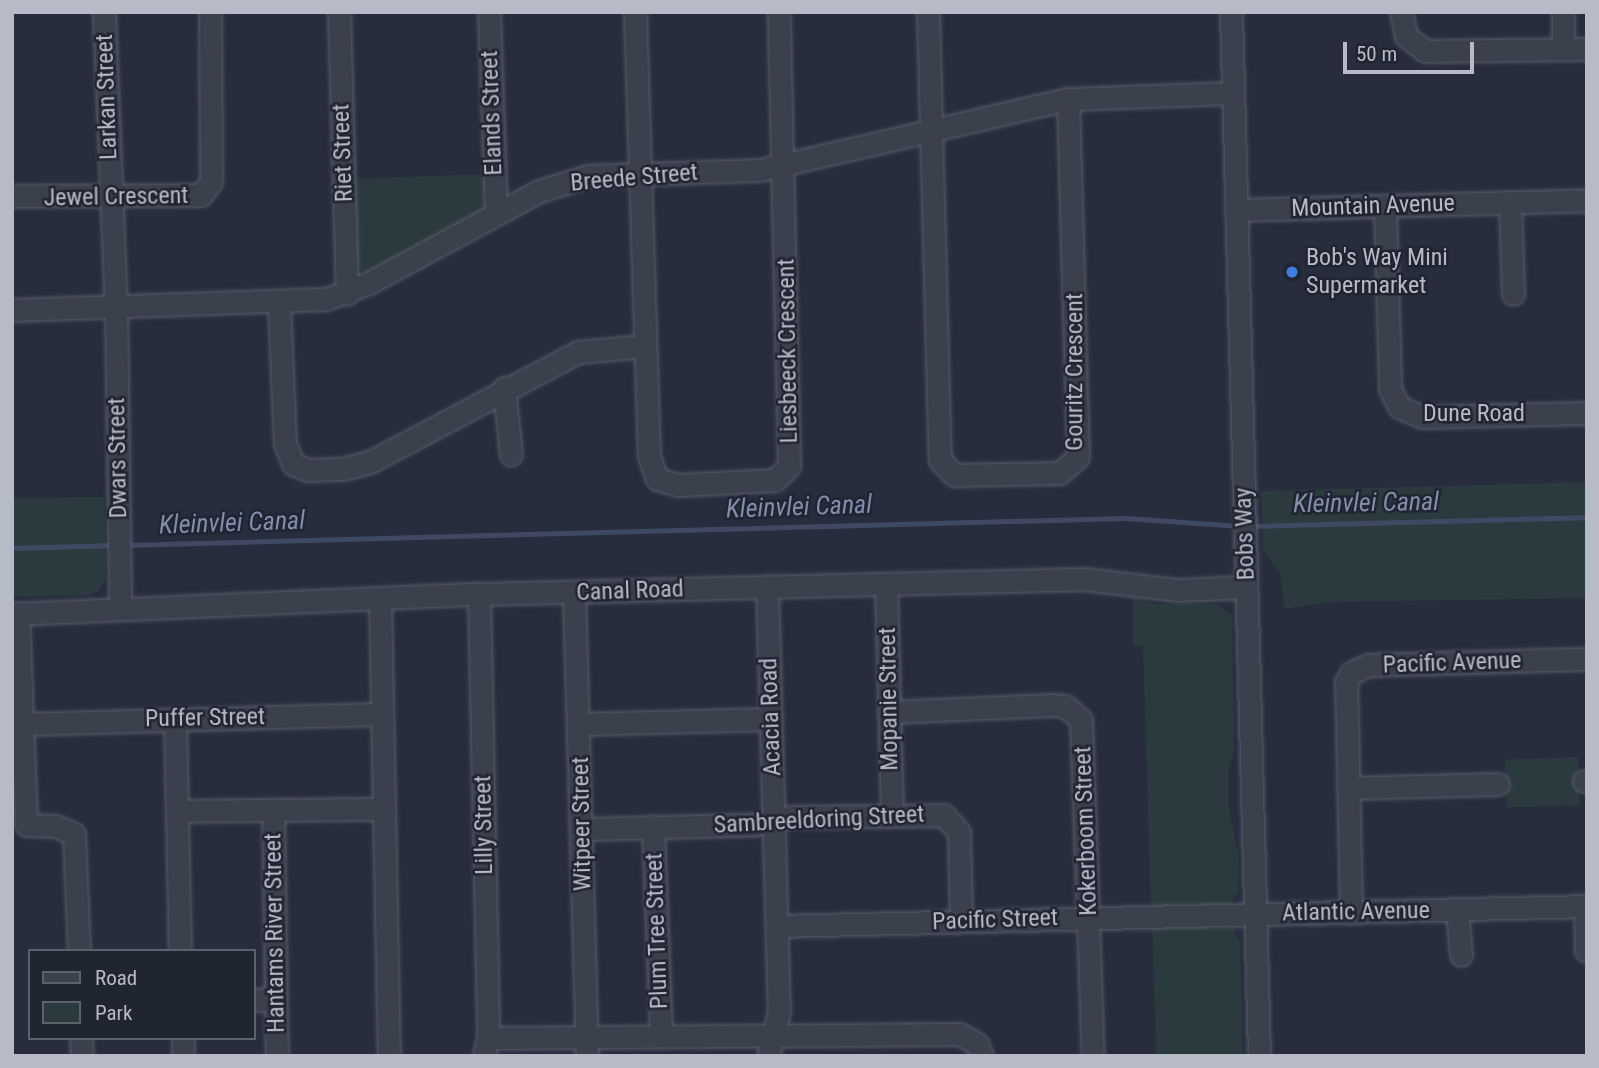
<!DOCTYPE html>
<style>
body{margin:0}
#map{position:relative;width:1599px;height:1068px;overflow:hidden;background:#272d3d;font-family:"Roboto Condensed",sans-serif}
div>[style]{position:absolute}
.green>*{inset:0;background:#2a3a3f;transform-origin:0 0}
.stream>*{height:5px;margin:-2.5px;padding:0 2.5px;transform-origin:2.5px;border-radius:2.5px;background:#3f4964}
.roads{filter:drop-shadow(0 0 2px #565b68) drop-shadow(0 0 2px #565b68)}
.minor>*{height:21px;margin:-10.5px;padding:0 10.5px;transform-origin:10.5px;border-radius:10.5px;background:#3b404d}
.dots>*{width:19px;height:19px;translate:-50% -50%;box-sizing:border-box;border:4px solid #202532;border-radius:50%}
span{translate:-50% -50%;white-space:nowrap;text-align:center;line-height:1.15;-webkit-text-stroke:5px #202532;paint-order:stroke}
.street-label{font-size:24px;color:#b7bbc8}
.poi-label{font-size:24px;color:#b7bbc8}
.left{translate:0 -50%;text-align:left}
.water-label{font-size:26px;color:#828eac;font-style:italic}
.frame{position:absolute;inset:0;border:14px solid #b7bbc8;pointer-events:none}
.legend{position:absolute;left:28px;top:949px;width:228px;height:91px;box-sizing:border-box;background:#202532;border:2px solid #5c616e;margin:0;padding:9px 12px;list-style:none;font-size:21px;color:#b7bbc8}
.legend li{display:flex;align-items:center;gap:14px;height:35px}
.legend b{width:35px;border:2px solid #5c616e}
.scale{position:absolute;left:1343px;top:42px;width:131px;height:32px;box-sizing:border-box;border:4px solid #b7bbc8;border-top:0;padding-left:9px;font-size:21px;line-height:24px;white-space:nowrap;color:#b7bbc8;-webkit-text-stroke:5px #202532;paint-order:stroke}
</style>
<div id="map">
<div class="green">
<i style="clip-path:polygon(487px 174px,483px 211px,366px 273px,354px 264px,350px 179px)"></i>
<i style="clip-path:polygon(1587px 482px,1587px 598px,1330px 602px,1285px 609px,1280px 572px,1263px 551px,1261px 491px)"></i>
<i style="clip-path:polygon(104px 497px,106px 578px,99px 591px,90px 595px,12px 597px,12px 498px)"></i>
<i style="clip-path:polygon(1133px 597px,1152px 604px,1217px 604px,1232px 616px,1234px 752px,1229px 769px,1229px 809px,1239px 857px,1238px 892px,1228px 907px,1151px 910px,1143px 646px,1133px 646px)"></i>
<i style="left:1578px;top:757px;width:48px;height:73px;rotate:88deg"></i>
<i style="clip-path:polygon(1152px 922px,1229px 924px,1234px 929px,1240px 943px,1243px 1056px,1156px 1056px)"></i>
</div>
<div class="stream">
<i style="left:1250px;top:526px;width:337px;rotate:-1.5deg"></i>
<i style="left:124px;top:545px;width:1001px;rotate:-1.55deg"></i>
<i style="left:1125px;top:518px;width:116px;rotate:3.9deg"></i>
<i style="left:12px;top:548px;width:103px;rotate:-1.7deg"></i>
</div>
<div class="roads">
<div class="minor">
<i style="left:104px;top:12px;width:295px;rotate:87.7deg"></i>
<i style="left:116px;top:307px;width:302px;rotate:89.2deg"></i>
<i style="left:339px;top:12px;width:282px;rotate:88.4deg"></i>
<i style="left:489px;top:12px;width:202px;rotate:88deg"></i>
<i style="left:635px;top:12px;width:444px;rotate:88.2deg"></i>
<i style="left:649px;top:456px;width:24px;rotate:71deg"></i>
<i style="left:657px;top:479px;width:22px;rotate:16deg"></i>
<i style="left:678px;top:485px;width:97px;rotate:-3deg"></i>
<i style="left:775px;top:480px;width:20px;rotate:-45deg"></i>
<i style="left:789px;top:466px;width:454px;rotate:-91.3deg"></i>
<i style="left:928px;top:12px;width:448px;rotate:88.5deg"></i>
<i style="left:940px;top:460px;width:21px;rotate:47deg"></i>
<i style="left:954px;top:475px;width:106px;rotate:-1.1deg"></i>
<i style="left:1060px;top:473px;width:24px;rotate:-42deg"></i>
<i style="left:1078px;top:457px;width:358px;rotate:-91.6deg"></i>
<i style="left:1231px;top:12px;width:1044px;rotate:88.46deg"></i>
<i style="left:1401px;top:12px;width:25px;rotate:78deg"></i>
<i style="left:1406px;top:36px;width:24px;rotate:38deg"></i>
<i style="left:1425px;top:51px;width:162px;rotate:-0.7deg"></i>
<i style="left:1563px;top:12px;width:37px;rotate:90deg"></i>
<i style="left:12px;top:196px;width:189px;rotate:-0.3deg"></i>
<i style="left:201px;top:195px;width:16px;rotate:-52deg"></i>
<i style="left:211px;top:182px;width:170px;rotate:-90.3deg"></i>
<i style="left:1510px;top:202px;width:92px;rotate:88.1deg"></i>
<i style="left:1385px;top:206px;width:183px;rotate:88.4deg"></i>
<i style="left:1390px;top:389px;width:20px;rotate:63deg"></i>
<i style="left:1399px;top:407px;width:26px;rotate:23deg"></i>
<i style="left:1423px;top:417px;width:164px;rotate:-1.4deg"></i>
<i style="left:1237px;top:210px;width:350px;rotate:-1.6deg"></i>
<i style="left:279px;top:303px;width:141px;rotate:87.6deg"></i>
<i style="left:285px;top:444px;width:22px;rotate:68deg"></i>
<i style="left:293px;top:464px;width:16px;rotate:22deg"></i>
<i style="left:308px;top:470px;width:35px;rotate:-2deg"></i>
<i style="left:343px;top:469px;width:30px;rotate:-15deg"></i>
<i style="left:372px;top:461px;width:233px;rotate:-27.9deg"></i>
<i style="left:578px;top:352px;width:67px;rotate:-5.1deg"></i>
<i style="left:12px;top:310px;width:314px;rotate:-2deg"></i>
<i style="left:326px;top:299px;width:46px;rotate:-20.4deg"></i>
<i style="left:369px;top:283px;width:193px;rotate:-28.4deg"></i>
<i style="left:539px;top:191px;width:51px;rotate:-17deg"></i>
<i style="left:588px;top:176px;width:172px;rotate:-2deg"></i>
<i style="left:760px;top:170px;width:316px;rotate:-13deg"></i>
<i style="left:1068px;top:99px;width:165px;rotate:-2.1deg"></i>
<i style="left:504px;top:388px;width:67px;rotate:84deg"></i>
<i style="left:886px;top:584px;width:230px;rotate:88.5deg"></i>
<i style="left:767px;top:586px;width:426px;rotate:88.4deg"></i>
<i style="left:779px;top:1012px;width:45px;rotate:104deg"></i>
<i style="left:574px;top:593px;width:463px;rotate:88.4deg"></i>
<i style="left:479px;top:594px;width:444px;rotate:88.8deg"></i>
<i style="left:488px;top:1038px;width:18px;rotate:103deg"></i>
<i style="left:380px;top:598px;width:458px;rotate:88.9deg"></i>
<i style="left:18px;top:613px;width:212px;rotate:87.8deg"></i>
<i style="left:26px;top:825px;width:30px;rotate:2deg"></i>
<i style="left:56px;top:826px;width:20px;rotate:24deg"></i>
<i style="left:74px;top:834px;width:117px;rotate:87.6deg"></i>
<i style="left:12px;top:614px;width:467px;rotate:-2.5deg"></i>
<i style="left:479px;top:594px;width:605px;rotate:-1.42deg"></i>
<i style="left:1084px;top:579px;width:95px;rotate:6.7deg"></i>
<i style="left:1178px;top:590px;width:68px;rotate:-2.5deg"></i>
<i style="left:889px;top:712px;width:163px;rotate:-2.5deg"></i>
<i style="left:1052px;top:705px;width:13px;rotate:4deg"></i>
<i style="left:1065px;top:706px;width:21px;rotate:41deg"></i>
<i style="left:1081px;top:720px;width:336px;rotate:88deg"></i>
<i style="left:175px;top:719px;width:232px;rotate:88.8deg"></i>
<i style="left:24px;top:724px;width:357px;rotate:-1.6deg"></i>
<i style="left:579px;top:724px;width:192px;rotate:-1.5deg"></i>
<i style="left:1584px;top:781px;width:3px"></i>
<i style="left:1348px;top:788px;width:150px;rotate:-1.5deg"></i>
<i style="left:273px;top:810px;width:246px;rotate:89.1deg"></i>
<i style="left:177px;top:811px;width:205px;rotate:-0.6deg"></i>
<i style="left:653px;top:826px;width:210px;rotate:87.8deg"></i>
<i style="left:583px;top:829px;width:169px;rotate:-1.4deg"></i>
<i style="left:752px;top:825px;width:40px;rotate:-12deg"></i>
<i style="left:791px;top:817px;width:153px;rotate:-0.7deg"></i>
<i style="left:944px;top:815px;width:23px;rotate:49deg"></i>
<i style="left:959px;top:832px;width:88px;rotate:88.7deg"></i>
<i style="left:1585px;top:906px;width:45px;rotate:88.7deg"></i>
<i style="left:1457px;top:910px;width:45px;rotate:84.9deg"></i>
<i style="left:1351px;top:913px;width:231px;rotate:-91.2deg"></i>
<i style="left:1346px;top:682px;width:10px;rotate:-61deg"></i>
<i style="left:1351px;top:673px;width:19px;rotate:-25deg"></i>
<i style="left:1368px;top:665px;width:219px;rotate:-1.6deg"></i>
<i style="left:777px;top:926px;width:810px;rotate:-1.41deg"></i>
<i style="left:254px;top:1000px;width:22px;rotate:-3deg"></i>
<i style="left:81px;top:1038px;width:18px;rotate:87deg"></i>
<i style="left:183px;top:1038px;width:18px;rotate:90deg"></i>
<i style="left:488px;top:1038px;width:472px;rotate:-0.5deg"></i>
<i style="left:960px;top:1034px;width:20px;rotate:30deg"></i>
<i style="left:977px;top:1044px;width:13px;rotate:67deg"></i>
</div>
</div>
<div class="dots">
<i style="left:1292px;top:272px;background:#3f7fe0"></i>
</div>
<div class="street-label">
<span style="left:107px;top:97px;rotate:-92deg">Larkan Street</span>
<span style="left:492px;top:113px;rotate:-92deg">Elands Street</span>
<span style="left:343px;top:153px;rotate:-92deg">Riet Street</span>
<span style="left:634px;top:178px;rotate:-5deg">Breede Street</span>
<span style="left:116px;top:197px;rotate:-1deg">Jewel Crescent</span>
<span style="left:1373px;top:206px;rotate:-2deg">Mountain Avenue</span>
<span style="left:788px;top:351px;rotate:-91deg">Liesbeeck Crescent</span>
<span style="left:1075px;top:372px;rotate:-90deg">Gouritz Crescent</span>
<span style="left:1474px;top:414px">Dune Road</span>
<span style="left:118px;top:458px;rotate:-91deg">Dwars Street</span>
<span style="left:1245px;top:534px;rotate:-92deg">Bobs Way</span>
<span style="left:630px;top:591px;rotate:-2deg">Canal Road</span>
<span style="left:1452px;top:663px;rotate:-2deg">Pacific Avenue</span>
<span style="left:889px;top:699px;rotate:-91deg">Mopanie Street</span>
<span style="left:771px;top:717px;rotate:-92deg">Acacia Road</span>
<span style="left:205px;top:718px;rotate:-1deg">Puffer Street</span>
<span style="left:819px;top:820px;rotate:-3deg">Sambreeldoring Street</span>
<span style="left:582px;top:824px;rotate:-91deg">Witpeer Street</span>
<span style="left:484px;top:825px;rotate:-91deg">Lilly Street</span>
<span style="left:1086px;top:831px;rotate:-92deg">Kokerboom Street</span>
<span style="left:1356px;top:912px;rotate:-1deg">Atlantic Avenue</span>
<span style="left:995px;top:920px;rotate:-2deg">Pacific Street</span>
<span style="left:657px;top:931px;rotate:-92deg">Plum Tree Street</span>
<span style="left:275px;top:933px;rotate:-91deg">Hantams River Street</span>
</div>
<div class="poi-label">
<span class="left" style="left:1306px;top:272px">Bob's Way Mini<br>Supermarket</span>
</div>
<div class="water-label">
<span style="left:1366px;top:503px;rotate:-1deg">Kleinvlei Canal</span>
<span style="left:799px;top:507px;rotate:-2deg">Kleinvlei Canal</span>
<span style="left:232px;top:523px;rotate:-2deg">Kleinvlei Canal</span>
</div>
<div class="frame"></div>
<ul class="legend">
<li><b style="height:9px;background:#3b404d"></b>Road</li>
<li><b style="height:19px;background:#2a3a3f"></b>Park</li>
</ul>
<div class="scale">50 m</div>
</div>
